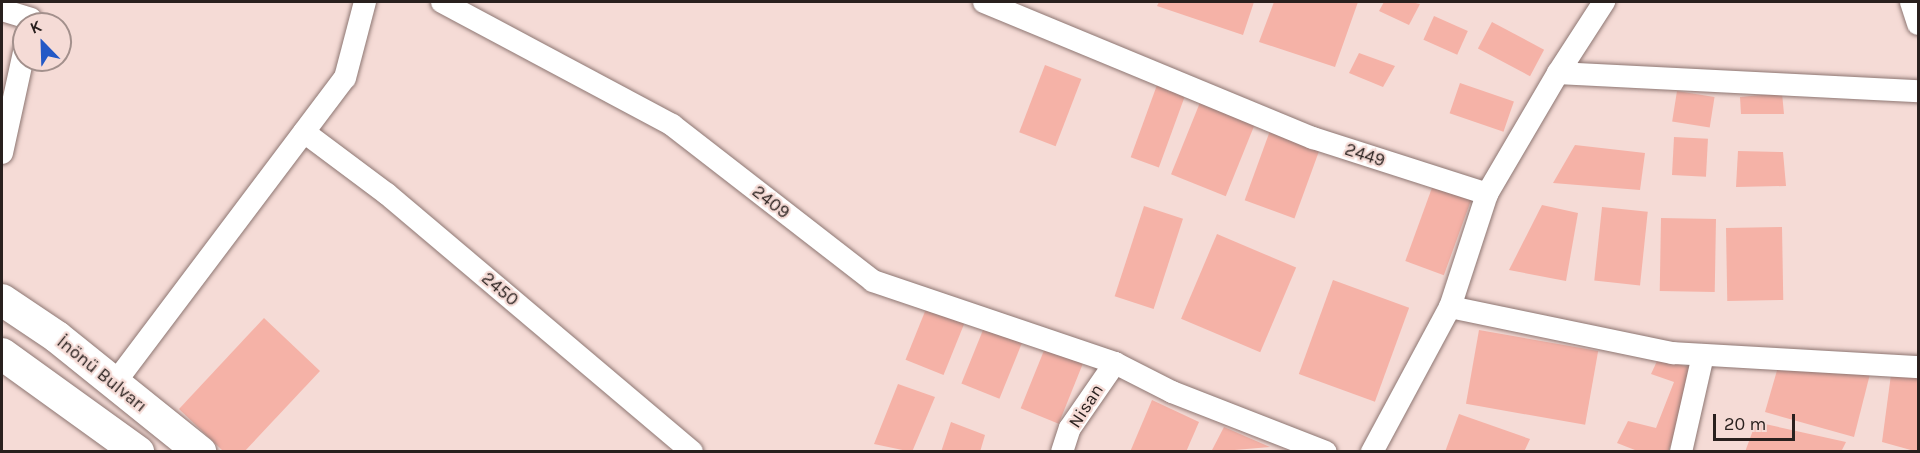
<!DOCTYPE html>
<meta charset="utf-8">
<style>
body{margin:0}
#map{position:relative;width:1920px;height:453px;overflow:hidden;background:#f5dbd6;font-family:Karla,sans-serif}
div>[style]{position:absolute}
.building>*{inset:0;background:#f5b2a7;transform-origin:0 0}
.roads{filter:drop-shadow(0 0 2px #8d7672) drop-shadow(0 0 2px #8d7672)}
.street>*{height:22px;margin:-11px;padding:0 11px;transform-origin:11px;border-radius:11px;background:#fff}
.secondary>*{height:32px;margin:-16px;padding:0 16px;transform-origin:16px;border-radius:16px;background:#fff}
span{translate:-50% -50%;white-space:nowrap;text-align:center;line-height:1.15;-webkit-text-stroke:4.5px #f5dbd6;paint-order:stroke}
.street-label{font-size:18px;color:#29201e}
.frame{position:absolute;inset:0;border:3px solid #29201e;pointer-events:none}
.north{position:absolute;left:12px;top:12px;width:60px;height:60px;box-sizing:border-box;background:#f5dbd6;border:2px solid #a3908c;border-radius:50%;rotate:337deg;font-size:16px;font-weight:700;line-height:24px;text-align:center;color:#29201e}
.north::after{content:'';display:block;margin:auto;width:21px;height:27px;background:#2359c6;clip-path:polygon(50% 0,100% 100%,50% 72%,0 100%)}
.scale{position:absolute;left:1713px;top:414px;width:82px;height:27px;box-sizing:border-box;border:3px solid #29201e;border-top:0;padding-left:8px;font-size:18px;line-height:21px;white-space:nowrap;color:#29201e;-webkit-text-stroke:4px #f5dbd6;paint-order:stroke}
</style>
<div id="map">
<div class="building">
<i style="clip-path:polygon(1159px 2px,1254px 2px,1243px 35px,1157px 6px)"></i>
<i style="clip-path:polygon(1274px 2px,1358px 2px,1335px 67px,1259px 42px)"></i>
<i style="clip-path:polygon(1384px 2px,1411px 2px,1420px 4px,1409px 25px,1379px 11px)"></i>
<i style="left:1434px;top:16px;width:37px;height:26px;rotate:24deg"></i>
<i style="left:1492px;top:22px;width:59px;height:30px;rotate:28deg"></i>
<i style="clip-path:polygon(1359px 53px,1395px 66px,1383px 87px,1349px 73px)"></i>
<i style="left:1045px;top:65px;width:39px;height:72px;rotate:21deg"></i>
<i style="left:1460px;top:83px;width:57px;height:32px;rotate:19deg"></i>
<i style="left:1157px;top:85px;width:30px;height:77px;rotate:20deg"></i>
<i style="left:1677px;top:91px;width:38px;height:31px;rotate:9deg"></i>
<i style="clip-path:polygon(1782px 93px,1784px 114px,1741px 114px,1740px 97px)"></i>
<i style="left:1201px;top:100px;width:59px;height:80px;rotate:22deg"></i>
<i style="left:1271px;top:128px;width:53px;height:77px;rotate:20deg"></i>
<i style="left:1674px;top:137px;width:34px;height:38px;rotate:3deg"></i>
<i style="clip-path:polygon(1575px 145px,1645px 153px,1640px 190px,1553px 183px)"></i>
<i style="clip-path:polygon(1738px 151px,1783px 152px,1786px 186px,1736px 187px)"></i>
<i style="left:1433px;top:185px;width:41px;height:81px;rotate:20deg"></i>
<i style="clip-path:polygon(1542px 205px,1578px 213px,1566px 281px,1509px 270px)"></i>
<i style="left:1144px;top:206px;width:41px;height:95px;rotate:18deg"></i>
<i style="left:1602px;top:207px;width:46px;height:74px;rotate:6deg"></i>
<i style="left:1661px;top:218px;width:55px;height:73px;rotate:1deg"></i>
<i style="left:1782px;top:227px;width:73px;height:56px;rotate:89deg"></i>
<i style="left:1217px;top:234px;width:86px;height:92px;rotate:23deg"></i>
<i style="left:1333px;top:280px;width:81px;height:100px;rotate:20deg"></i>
<i style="left:928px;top:304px;width:41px;height:60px;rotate:22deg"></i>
<i style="clip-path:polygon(264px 318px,320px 371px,244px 452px,224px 452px,179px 409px)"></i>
<i style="left:985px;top:325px;width:41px;height:63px;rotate:22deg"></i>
<i style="left:1479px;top:330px;width:121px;height:75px;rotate:10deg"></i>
<i style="left:1045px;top:348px;width:41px;height:65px;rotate:22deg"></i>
<i style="clip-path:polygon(1658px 359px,1697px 369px,1668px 452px,1640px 452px,1617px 443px,1628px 421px,1656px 428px,1674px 382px,1651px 374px)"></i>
<i style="clip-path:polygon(1778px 367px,1870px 374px,1854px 437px,1765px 412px)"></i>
<i style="clip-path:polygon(1892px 367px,1918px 371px,1918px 452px,1882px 442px)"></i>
<i style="clip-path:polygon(898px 384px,935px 397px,912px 452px,874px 444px)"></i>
<i style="clip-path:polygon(1152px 400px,1199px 422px,1186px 452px,1130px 452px)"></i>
<i style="clip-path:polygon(1459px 414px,1530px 439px,1524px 452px,1445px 452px)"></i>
<i style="clip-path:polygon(951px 422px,985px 435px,980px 452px,941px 452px)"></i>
<i style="clip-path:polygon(1756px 422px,1846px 442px,1841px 452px,1745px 452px)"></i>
<i style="clip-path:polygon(1224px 427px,1270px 447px,1211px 452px)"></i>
</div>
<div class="roads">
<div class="street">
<i style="left:442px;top:2px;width:261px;rotate:28.1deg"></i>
<i style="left:672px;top:125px;width:254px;rotate:37.8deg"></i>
<i style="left:873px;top:281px;width:256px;rotate:18.7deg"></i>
<i style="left:1115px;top:363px;width:64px;rotate:27deg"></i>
<i style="left:1172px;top:392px;width:165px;rotate:21.3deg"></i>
<i style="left:984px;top:2px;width:356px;rotate:22.5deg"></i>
<i style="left:1313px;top:138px;width:183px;rotate:17.8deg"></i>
<i style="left:1487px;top:194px;width:119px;rotate:108.1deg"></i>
<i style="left:1450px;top:307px;width:165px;rotate:118.3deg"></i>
<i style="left:1911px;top:2px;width:23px;rotate:72deg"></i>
<i style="left:2px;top:10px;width:30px;rotate:17deg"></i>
<i style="left:1558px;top:73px;width:85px;rotate:-57.1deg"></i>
<i style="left:304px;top:132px;width:104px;rotate:36.8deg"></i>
<i style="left:387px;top:194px;width:399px;rotate:40.2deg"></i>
<i style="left:2px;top:153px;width:103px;rotate:-77.7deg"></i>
<i style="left:1487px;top:194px;width:140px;rotate:-59.6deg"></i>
<i style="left:1558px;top:73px;width:360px;rotate:2.9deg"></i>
<i style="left:1450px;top:307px;width:228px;rotate:11.7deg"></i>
<i style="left:1673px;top:353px;width:245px;rotate:3.3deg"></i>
<i style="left:114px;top:384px;width:383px;rotate:-53deg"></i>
<i style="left:345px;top:78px;width:79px;rotate:-75.3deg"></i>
<i style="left:1062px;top:452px;width:25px;rotate:-72deg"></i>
<i style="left:1070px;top:428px;width:79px;rotate:-55.3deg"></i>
<i style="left:1681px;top:452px;width:99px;rotate:-77.2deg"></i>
</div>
<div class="secondary">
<i style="left:2px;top:300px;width:66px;rotate:33.9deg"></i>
<i style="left:57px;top:337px;width:184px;rotate:38.8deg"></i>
<i style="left:2px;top:354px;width:168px;rotate:35.8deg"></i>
</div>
</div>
<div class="street-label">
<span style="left:1365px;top:155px;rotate:18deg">2449</span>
<span style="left:771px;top:202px;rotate:38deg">2409</span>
<span style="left:500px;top:289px;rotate:40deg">2450</span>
<span style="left:102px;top:374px;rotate:39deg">İnönü Bulvarı</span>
<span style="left:1086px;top:406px;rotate:-57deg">Nisan</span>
</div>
<div class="frame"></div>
<div class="north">K</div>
<div class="scale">20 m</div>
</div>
